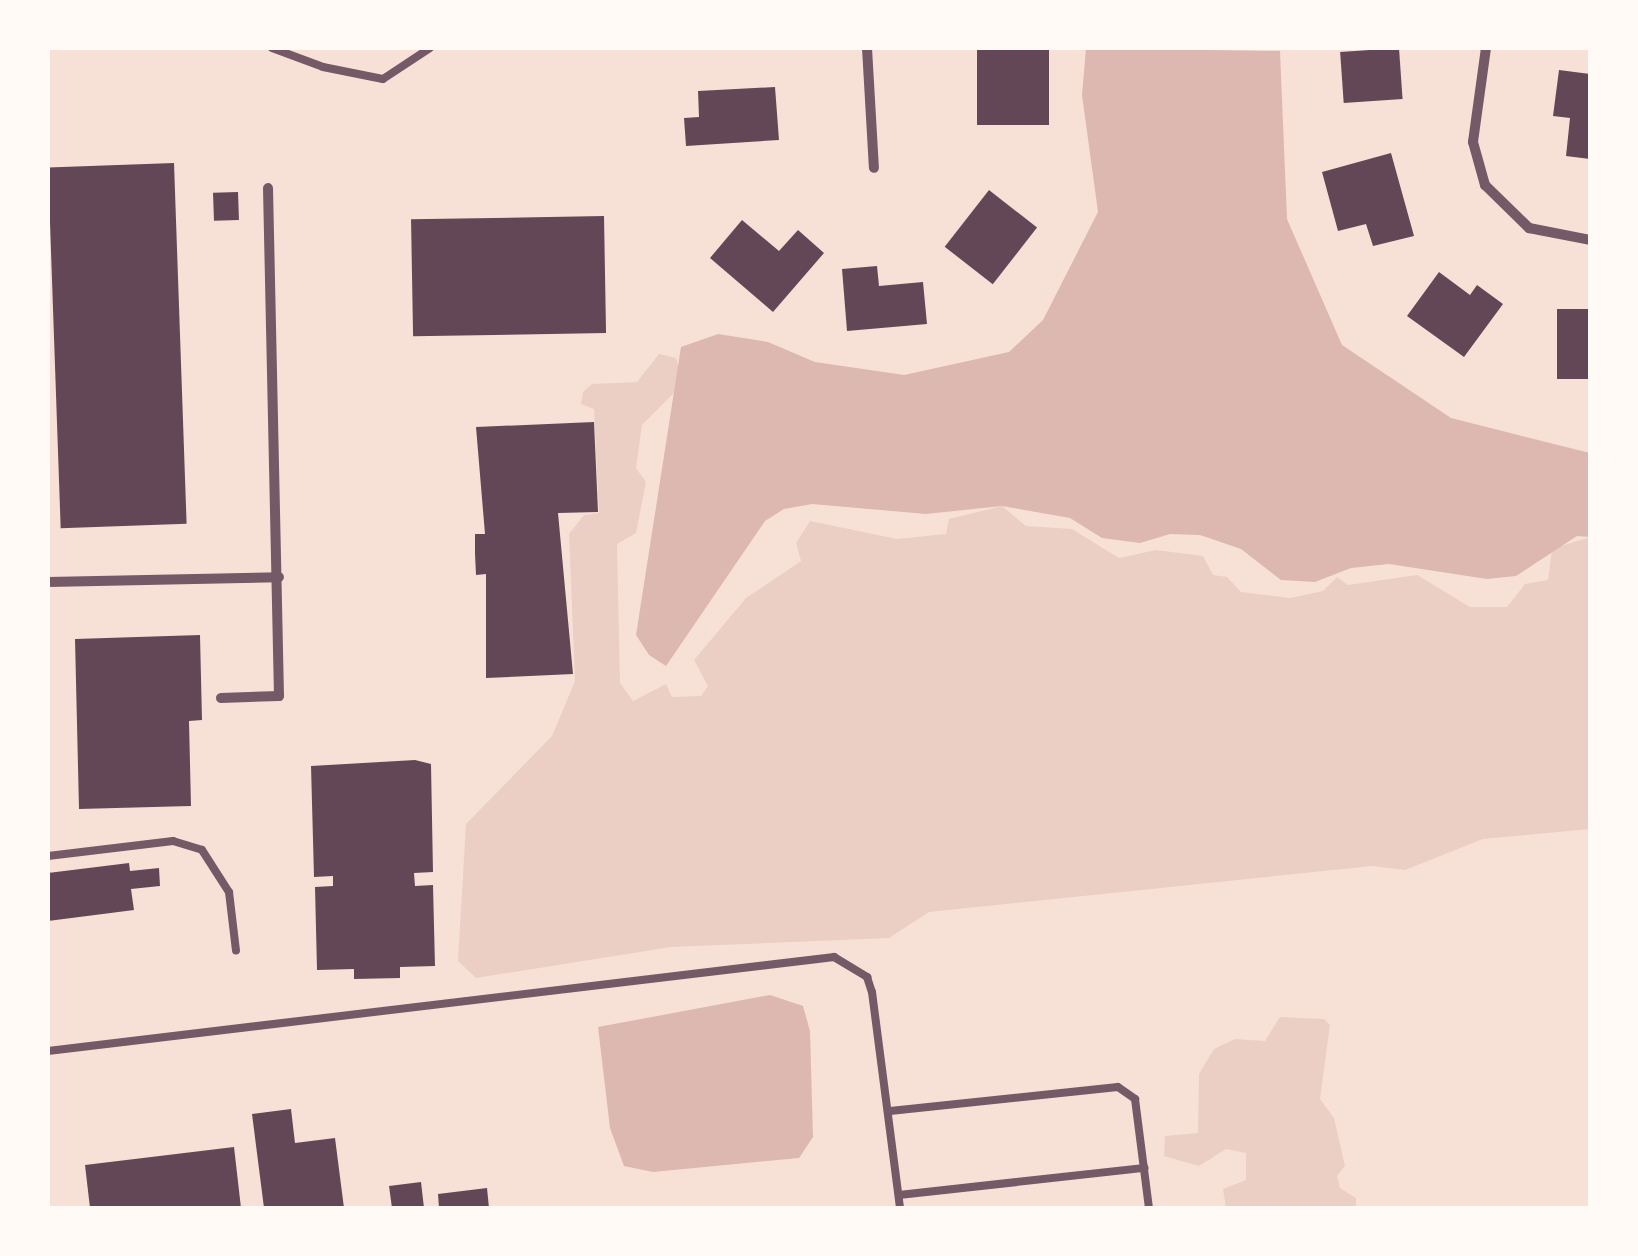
<!DOCTYPE html>
<style>
body{margin:0}
#map{position:relative;width:1638px;height:1256px;overflow:hidden;background:#f7e1d7;font-family:"IBM Plex Serif",serif}
div>[style]{position:absolute}
.green>*{inset:0;background:#ebcfc5}
.water>*{inset:0;background:#dcb8b0}
.building>*{inset:0;background:#644757;transform-origin:0 0}
.service>*{height:8px;margin:-4px;padding:0 4px;transform-origin:4px;border-radius:4px;background:#755966}
.minor>*{height:10px;margin:-5px;padding:0 5px;transform-origin:5px;border-radius:5px;background:#755966}
span{translate:-50% -50%;white-space:nowrap;text-align:center;line-height:1.15;-webkit-text-stroke:8px #fffaf5;paint-order:stroke}
.frame{position:absolute;inset:0;border:50px solid #fffaf5;pointer-events:none}
</style>
<div id="map">
<div class="green">
<i style="clip-path:polygon(659px 354px,676px 358px,680px 372px,676px 391px,642px 425px,636px 468px,646px 482px,636px 533px,617px 544px,620px 683px,633px 701px,666px 684px,672px 697px,701px 696px,708px 686px,694px 660px,746px 598px,801px 561px,796px 543px,810px 521px,897px 539px,946px 534px,949px 519px,1002px 506px,1026px 526px,1072px 529px,1119px 558px,1156px 550px,1203px 556px,1213px 575px,1227px 577px,1241px 592px,1290px 598px,1323px 591px,1337px 577px,1348px 585px,1417px 575px,1470px 607px,1507px 607px,1525px 584px,1548px 580px,1552px 549px,1590px 537px,1590px 829px,1483px 839px,1405px 870px,1372px 866px,929px 912px,889px 938px,671px 947px,476px 978px,458px 961px,466px 824px,552px 736px,575px 681px,569px 534px,584px 515px,599px 513px,594px 409px,581px 404px,583px 392px,592px 384px,637px 382px)"></i>
<i style="clip-path:polygon(1280px 1017px,1324px 1019px,1330px 1025px,1320px 1099px,1334px 1118px,1345px 1166px,1337px 1176px,1340px 1188px,1356px 1198px,1356px 1208px,1226px 1208px,1223px 1189px,1246px 1180px,1246px 1153px,1226px 1149px,1199px 1166px,1164px 1156px,1165px 1136px,1198px 1133px,1199px 1074px,1214px 1049px,1235px 1039px,1265px 1041px)"></i>
</div>
<div class="water">
<i style="clip-path:polygon(1086px 48px,1280px 51px,1287px 219px,1342px 345px,1451px 418px,1590px 453px,1590px 537px,1577px 536px,1516px 576px,1487px 579px,1389px 564px,1351px 568px,1315px 582px,1281px 580px,1241px 549px,1200px 535px,1170px 534px,1140px 543px,1102px 538px,1070px 518px,1002px 506px,926px 514px,812px 504px,784px 509px,765px 521px,666px 666px,649px 655px,636px 635px,681px 347px,718px 334px,768px 342px,815px 362px,904px 375px,1009px 352px,1043px 320px,1098px 212px,1082px 95px)"></i>
<i style="clip-path:polygon(770px 995px,803px 1006px,810px 1031px,813px 1137px,799px 1158px,653px 1172px,624px 1166px,610px 1128px,598px 1027px)"></i>
</div>
<div class="building">
<i style="left:977px;top:48px;width:72px;height:77px"></i>
<i style="left:1399px;top:48px;width:51px;height:59px;rotate:86deg"></i>
<i style="clip-path:polygon(1559px 70px,1590px 74px,1590px 159px,1566px 156px,1570px 118px,1553px 116px)"></i>
<i style="clip-path:polygon(775px 87px,779px 140px,686px 146px,684px 118px,699px 117px,698px 91px)"></i>
<i style="clip-path:polygon(1391px 153px,1414px 236px,1373px 246px,1366px 224px,1338px 231px,1322px 172px)"></i>
<i style="left:174px;top:163px;width:361px;height:126px;rotate:88deg"></i>
<i style="left:989px;top:190px;width:61px;height:72px;rotate:38deg"></i>
<i style="left:238px;top:192px;width:28px;height:25px;rotate:88deg"></i>
<i style="left:604px;top:216px;width:117px;height:193px;rotate:89deg"></i>
<i style="clip-path:polygon(742px 220px,779px 251px,798px 230px,824px 253px,773px 312px,710px 258px)"></i>
<i style="clip-path:polygon(877px 266px,879px 286px,923px 282px,927px 324px,847px 331px,842px 269px)"></i>
<i style="clip-path:polygon(1439px 272px,1470px 295px,1477px 285px,1503px 304px,1464px 357px,1407px 316px)"></i>
<i style="left:1590px;top:309px;width:70px;height:33px;rotate:90deg"></i>
<i style="clip-path:polygon(594px 422px,598px 512px,558px 513px,573px 674px,486px 678px,486px 574px,476px 575px,475px 554px,475px 534px,485px 534px,476px 427px)"></i>
<i style="clip-path:polygon(200px 635px,202px 720px,189px 721px,191px 806px,79px 809px,75px 639px)"></i>
<i style="clip-path:polygon(415px 760px,431px 764px,433px 872px,414px 873px,415px 886px,433px 885px,435px 966px,400px 967px,400px 978px,354px 979px,354px 969px,317px 970px,315px 887px,333px 886px,333px 876px,314px 877px,311px 766px)"></i>
<i style="clip-path:polygon(129px 863px,130px 871px,159px 868px,160px 886px,131px 889px,134px 910px,48px 921px,48px 873px)"></i>
<i style="clip-path:polygon(291px 1109px,295px 1143px,335px 1138px,344px 1208px,264px 1208px,252px 1114px)"></i>
<i style="clip-path:polygon(234px 1147px,241px 1208px,90px 1208px,85px 1165px)"></i>
<i style="clip-path:polygon(421px 1182px,424px 1208px,392px 1208px,389px 1186px)"></i>
<i style="clip-path:polygon(487px 1188px,489px 1208px,439px 1208px,438px 1194px)"></i>
</div>
<div class="service">
<i style="left:272px;top:48px;width:54px;rotate:20.4deg"></i>
<i style="left:323px;top:67px;width:61px;rotate:11.3deg"></i>
<i style="left:383px;top:79px;width:56px;rotate:-33.4deg"></i>
<i style="left:48px;top:856px;width:126px;rotate:-6.8deg"></i>
<i style="left:173px;top:841px;width:30px;rotate:17deg"></i>
<i style="left:202px;top:850px;width:50px;rotate:57.3deg"></i>
<i style="left:229px;top:892px;width:59px;rotate:83.2deg"></i>
<i style="left:48px;top:1051px;width:792px;rotate:-6.82deg"></i>
<i style="left:834px;top:957px;width:39px;rotate:31deg"></i>
<i style="left:867px;top:977px;width:16px;rotate:72deg"></i>
<i style="left:872px;top:992px;width:218px;rotate:82.6deg"></i>
<i style="left:890px;top:1111px;width:229px;rotate:-6deg"></i>
<i style="left:1118px;top:1087px;width:21px;rotate:35deg"></i>
<i style="left:1135px;top:1099px;width:110px;rotate:82.7deg"></i>
<i style="left:899px;top:1195px;width:247px;rotate:-6.3deg"></i>
</div>
<div class="minor">
<i style="left:867px;top:48px;width:120px;rotate:86.7deg"></i>
<i style="left:1486px;top:48px;width:95px;rotate:97.9deg"></i>
<i style="left:1473px;top:142px;width:45px;rotate:74.4deg"></i>
<i style="left:1485px;top:185px;width:62px;rotate:44.3deg"></i>
<i style="left:1529px;top:228px;width:62px;rotate:11.1deg"></i>
<i style="left:48px;top:582px;width:231px;rotate:-1.2deg"></i>
<i style="left:221px;top:698px;width:58px;rotate:-2deg"></i>
<i style="left:279px;top:696px;width:508px;rotate:-91.24deg"></i>
</div>
<div class="frame"></div>
</div>
